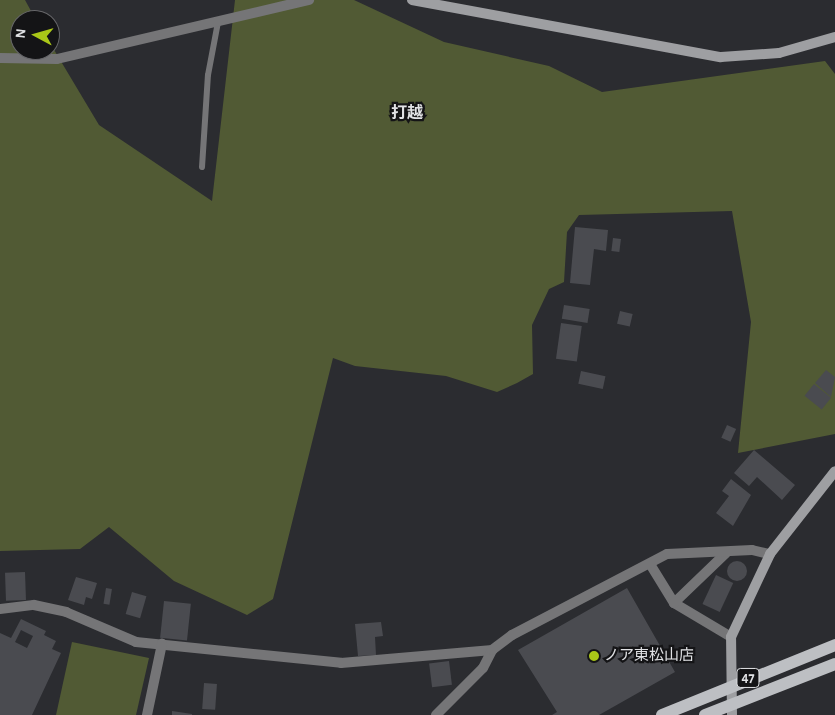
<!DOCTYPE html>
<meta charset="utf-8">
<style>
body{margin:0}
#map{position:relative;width:835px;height:715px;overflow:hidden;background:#2b2c30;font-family:"Alegreya Sans","Noto Sans JP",sans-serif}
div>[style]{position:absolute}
.green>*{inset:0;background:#515a34}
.building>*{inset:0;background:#4a4b50;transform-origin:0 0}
.round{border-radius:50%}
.lane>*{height:6px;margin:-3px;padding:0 3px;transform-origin:3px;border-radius:3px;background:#757577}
.street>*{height:10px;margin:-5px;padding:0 5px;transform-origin:5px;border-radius:5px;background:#757577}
.secondary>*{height:10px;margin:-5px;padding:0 5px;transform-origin:5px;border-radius:5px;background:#9e9fa2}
.primary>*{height:12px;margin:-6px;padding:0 6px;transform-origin:6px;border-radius:6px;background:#bdbfc3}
.dots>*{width:14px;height:14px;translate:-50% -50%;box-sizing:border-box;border:2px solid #141416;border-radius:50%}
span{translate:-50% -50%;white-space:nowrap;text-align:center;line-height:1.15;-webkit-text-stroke:4.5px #141416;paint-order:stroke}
.shield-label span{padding:1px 4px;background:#141416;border:1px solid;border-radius:4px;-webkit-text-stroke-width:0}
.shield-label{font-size:14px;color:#e1e2e5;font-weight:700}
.poi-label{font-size:15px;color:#e1e2e5}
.left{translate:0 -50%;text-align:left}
.neighbourhood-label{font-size:16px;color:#e1e2e5;font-weight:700}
.north{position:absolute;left:10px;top:10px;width:50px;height:50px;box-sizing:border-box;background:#141416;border:1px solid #666669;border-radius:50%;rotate:276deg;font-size:14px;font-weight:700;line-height:20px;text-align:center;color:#e1e2e5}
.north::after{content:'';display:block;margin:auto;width:18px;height:22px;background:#aac718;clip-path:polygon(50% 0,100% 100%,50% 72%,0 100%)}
</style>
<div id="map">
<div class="green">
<i style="clip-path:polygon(0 0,25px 0,36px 20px,20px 20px,20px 50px,50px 50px,50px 43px,99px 125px,212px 201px,235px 0,354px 0,444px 42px,549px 66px,602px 92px,825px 61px,835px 74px,835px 434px,738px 453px,751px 322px,732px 211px,579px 215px,567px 232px,564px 282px,549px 289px,532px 325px,533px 374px,517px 383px,497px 392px,446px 376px,355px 366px,333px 358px,273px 599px,247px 615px,174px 581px,109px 527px,80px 549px,0 551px)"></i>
<i style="clip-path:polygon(72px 642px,149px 658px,136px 715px,56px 715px)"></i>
</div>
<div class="building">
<i style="clip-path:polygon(575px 227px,608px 230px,606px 251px,594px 249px,590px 285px,570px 283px)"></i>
<i style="left:613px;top:238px;width:8px;height:13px;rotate:7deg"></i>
<i style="left:564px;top:305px;width:26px;height:14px;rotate:9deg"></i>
<i style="left:620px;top:311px;width:13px;height:13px;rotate:13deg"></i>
<i style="left:561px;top:323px;width:21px;height:36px;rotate:8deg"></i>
<i style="clip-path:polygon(826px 370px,835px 377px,831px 397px,815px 383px)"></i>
<i style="left:581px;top:371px;width:25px;height:13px;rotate:12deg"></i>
<i style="left:814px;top:384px;width:22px;height:15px;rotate:39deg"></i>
<i style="left:727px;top:425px;width:10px;height:14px;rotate:24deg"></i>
<i style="clip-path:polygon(754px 450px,795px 485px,782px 500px,757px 477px,749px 486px,734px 473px)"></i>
<i style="clip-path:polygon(731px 479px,751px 495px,733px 526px,716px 513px,729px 496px,722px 491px)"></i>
<i class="round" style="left:727px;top:561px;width:20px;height:20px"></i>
<i style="left:25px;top:572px;width:28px;height:20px;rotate:88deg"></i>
<i style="left:716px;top:575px;width:19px;height:32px;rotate:25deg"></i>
<i style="clip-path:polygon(76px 577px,97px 583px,92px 599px,86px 597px,84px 605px,68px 600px)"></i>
<i style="left:106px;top:588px;width:6px;height:16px;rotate:9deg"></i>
<i style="clip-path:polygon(627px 588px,675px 672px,599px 715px,552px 715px,557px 712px,518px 650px)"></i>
<i style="left:132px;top:592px;width:15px;height:23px;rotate:16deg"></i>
<i style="left:164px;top:601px;width:27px;height:37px;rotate:6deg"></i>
<i style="clip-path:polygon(evenodd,21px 619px,46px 631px,44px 635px,56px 641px,52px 649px,61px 653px,32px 715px,0 715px,0 633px,11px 638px,21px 619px,21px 630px,33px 636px,27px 648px,15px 642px,21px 630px)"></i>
<i style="clip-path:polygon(381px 622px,383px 636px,375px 637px,376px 655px,358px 656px,355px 624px)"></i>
<i style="left:449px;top:661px;width:24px;height:20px;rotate:83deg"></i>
<i style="left:204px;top:683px;width:13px;height:26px;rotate:4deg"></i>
<i style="clip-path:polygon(172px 711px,192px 714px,192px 715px,172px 715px)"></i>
</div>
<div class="lane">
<i style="left:202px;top:167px;width:92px;rotate:-86.3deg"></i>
<i style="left:208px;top:75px;width:54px;rotate:-79.3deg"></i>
</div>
<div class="street">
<i style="left:0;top:58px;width:57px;rotate:1deg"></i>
<i style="left:57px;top:59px;width:259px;rotate:-13.2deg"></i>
<i style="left:650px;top:564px;width:46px;rotate:58.4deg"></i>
<i style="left:674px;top:603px;width:66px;rotate:30.8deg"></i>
<i style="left:674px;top:603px;width:72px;rotate:-43.9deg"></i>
<i style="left:0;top:609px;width:34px;rotate:-7deg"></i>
<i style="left:34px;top:605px;width:33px;rotate:12deg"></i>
<i style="left:66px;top:612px;width:76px;rotate:23.2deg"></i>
<i style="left:136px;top:642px;width:206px;rotate:5.8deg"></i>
<i style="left:341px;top:663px;width:152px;rotate:-4.9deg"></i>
<i style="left:147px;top:715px;width:73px;rotate:-78.1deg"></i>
<i style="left:436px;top:715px;width:66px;rotate:-45deg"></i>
<i style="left:483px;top:668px;width:20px;rotate:-63deg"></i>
<i style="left:492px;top:650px;width:25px;rotate:-37deg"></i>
<i style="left:512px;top:635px;width:175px;rotate:-27.6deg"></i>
<i style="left:667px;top:554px;width:85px;rotate:-2.7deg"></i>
<i style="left:752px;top:550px;width:18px;rotate:13deg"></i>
</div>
<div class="secondary">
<i style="left:412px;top:0;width:314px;rotate:10.5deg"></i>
<i style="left:721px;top:57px;width:58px;rotate:-3.9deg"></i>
<i style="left:779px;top:53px;width:58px;rotate:-15.9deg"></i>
<i style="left:732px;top:715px;width:78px;rotate:-90.7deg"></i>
<i style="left:731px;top:637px;width:92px;rotate:-64.8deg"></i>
<i style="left:770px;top:554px;width:105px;rotate:-51.9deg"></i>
</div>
<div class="primary">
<i style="left:662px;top:715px;width:187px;rotate:-22deg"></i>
<i style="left:705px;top:715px;width:140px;rotate:-21.4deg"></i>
</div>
<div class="dots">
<i style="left:594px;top:656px;background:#aac718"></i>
</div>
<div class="shield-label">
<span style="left:748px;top:678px">47</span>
</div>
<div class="poi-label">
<span class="left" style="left:604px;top:656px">ノア東松山店</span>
</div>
<div class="neighbourhood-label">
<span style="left:407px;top:113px">打越</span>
</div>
<div class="north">N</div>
</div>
